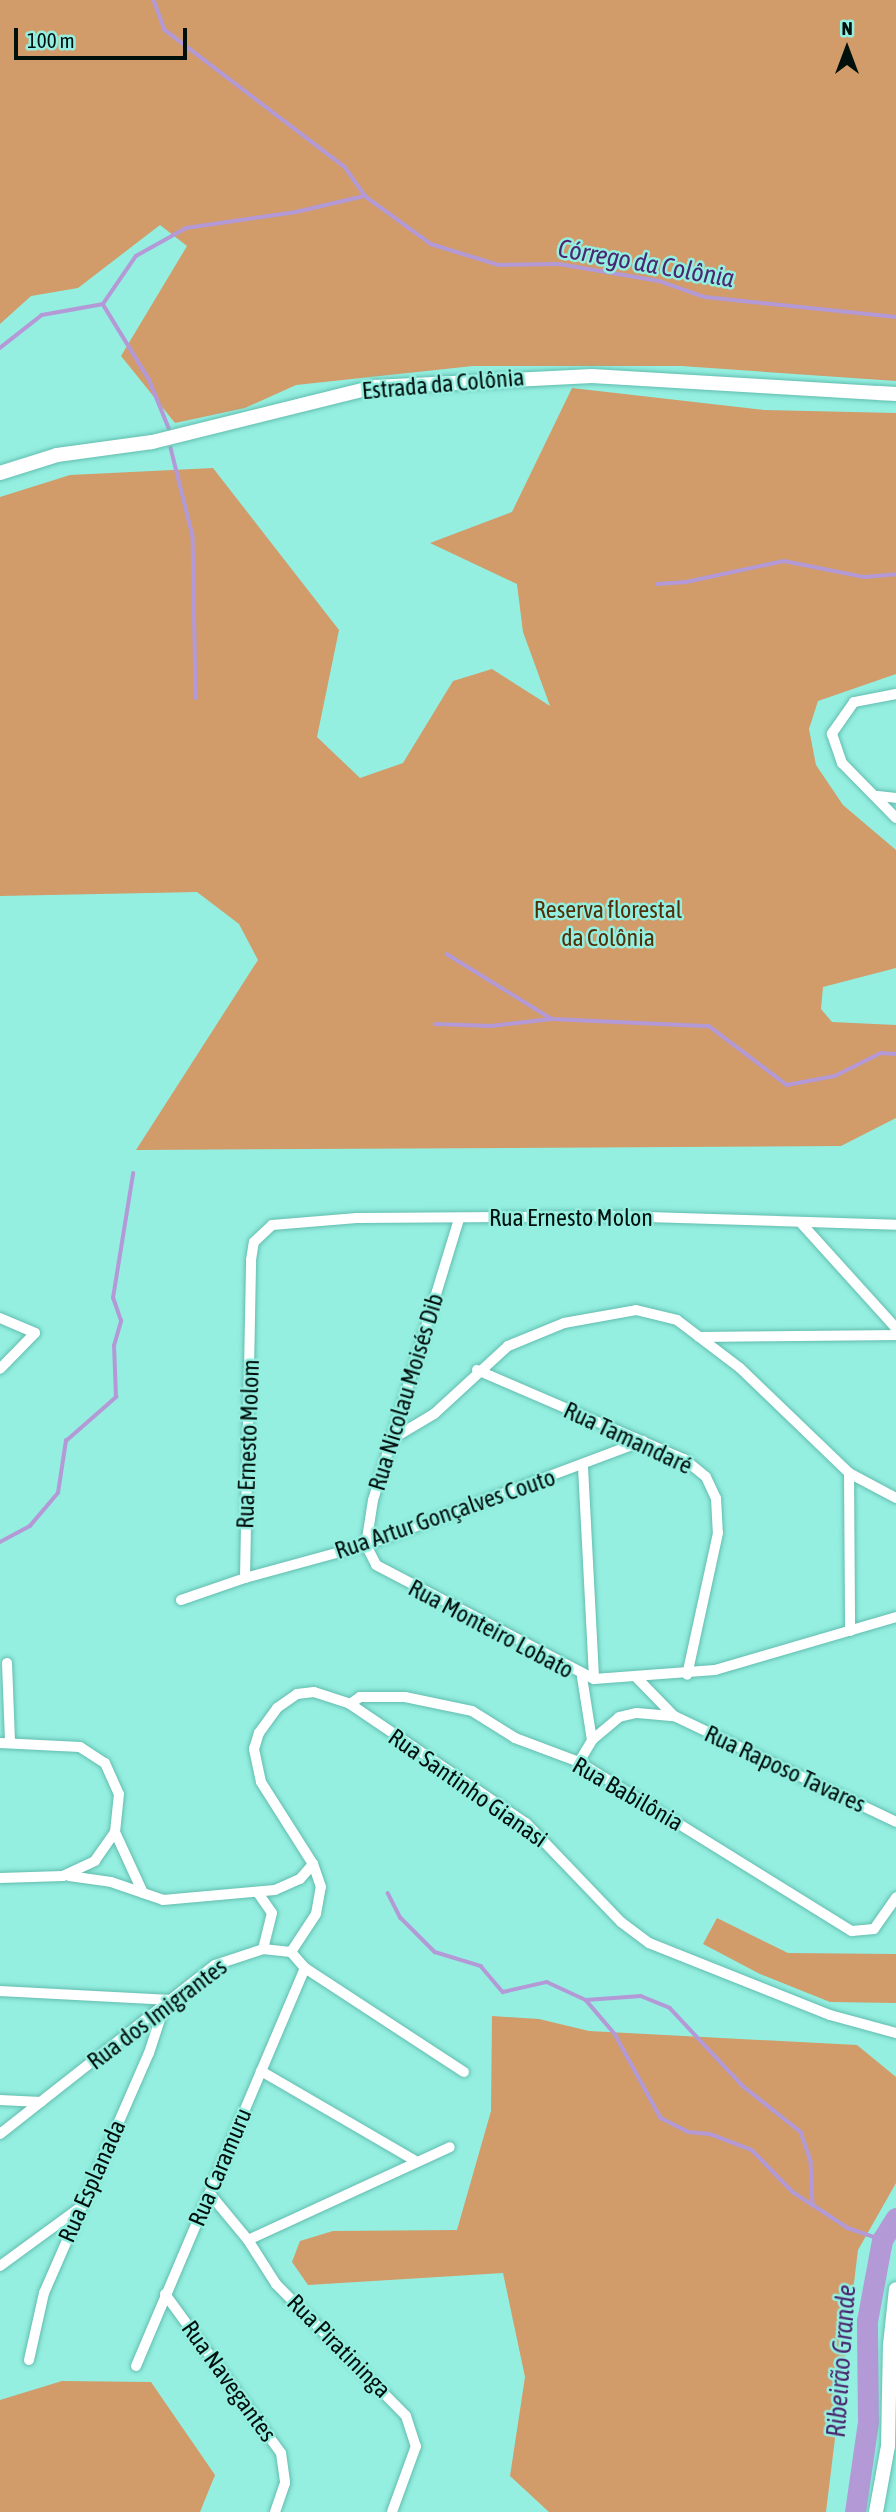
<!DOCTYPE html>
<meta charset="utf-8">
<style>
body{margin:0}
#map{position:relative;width:896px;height:2512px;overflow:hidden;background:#94efe0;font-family:"Asap Condensed",sans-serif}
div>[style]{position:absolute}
.forest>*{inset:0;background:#d19b6a}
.stream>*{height:3.5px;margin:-1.75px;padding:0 1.75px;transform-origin:1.75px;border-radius:1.75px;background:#b39ad7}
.river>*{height:21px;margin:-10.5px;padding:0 10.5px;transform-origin:10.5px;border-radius:10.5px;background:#b39ad7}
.roads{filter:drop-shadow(0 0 2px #63bdb0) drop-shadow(0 0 2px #63bdb0)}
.minor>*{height:10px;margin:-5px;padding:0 5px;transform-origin:5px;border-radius:5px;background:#fff}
.tertiary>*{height:14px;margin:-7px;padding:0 7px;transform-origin:7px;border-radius:7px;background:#fff}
span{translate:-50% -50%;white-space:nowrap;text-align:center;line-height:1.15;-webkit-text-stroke:5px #94efe0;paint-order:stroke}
.street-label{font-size:24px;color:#00100d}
.park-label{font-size:24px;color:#522e06}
.water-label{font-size:26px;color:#4a2770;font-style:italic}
.north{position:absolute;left:812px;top:14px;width:70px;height:70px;-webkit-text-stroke:5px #94efe0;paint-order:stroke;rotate:0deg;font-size:19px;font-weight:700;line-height:28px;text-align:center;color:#00100d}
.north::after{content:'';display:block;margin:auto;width:24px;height:32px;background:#00100d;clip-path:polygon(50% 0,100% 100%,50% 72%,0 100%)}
.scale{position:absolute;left:14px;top:28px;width:173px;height:32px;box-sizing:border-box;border:4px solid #00100d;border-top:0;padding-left:9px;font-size:21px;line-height:24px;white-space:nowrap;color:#00100d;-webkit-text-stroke:5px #94efe0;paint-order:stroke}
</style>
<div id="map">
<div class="forest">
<i style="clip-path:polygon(0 0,896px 0,896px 381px,681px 366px,473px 366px,296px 385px,245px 408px,175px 423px,121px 356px,187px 246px,160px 225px,78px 288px,31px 296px,0 324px)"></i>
<i style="clip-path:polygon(572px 388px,764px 410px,896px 413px,896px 674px,818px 701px,809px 729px,816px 765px,843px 805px,896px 850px,896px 968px,823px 987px,821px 1009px,832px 1022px,896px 1025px,896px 1118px,841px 1146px,136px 1150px,258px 960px,239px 924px,197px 892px,0 896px,0 497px,70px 475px,213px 468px,339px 630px,317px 737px,360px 778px,403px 763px,453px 681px,492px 669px,550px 706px,523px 632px,517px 584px,430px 543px,512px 512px)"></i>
<i style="clip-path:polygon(717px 1918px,788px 1953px,896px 1954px,896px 2003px,830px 2002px,760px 1974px,703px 1944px)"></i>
<i style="clip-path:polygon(492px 2016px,539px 2019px,589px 2031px,857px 2045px,896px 2077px,896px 2183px,858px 2250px,826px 2512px,549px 2512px,510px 2476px,525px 2377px,503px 2273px,308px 2285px,292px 2262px,300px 2241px,333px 2231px,457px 2230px,491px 2111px)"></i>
<i style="clip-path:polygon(62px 2381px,151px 2382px,215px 2475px,200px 2512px,0 2512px,0 2400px)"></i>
</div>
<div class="stream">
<i style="left:154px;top:0;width:32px;rotate:70deg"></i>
<i style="left:165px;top:30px;width:226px;rotate:37.3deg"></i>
<i style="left:345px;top:167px;width:35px;rotate:55deg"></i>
<i style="left:365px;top:196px;width:82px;rotate:36deg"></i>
<i style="left:431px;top:244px;width:71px;rotate:17.2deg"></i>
<i style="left:499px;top:265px;width:60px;rotate:-1deg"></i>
<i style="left:559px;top:264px;width:101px;rotate:9.6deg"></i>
<i style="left:659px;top:281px;width:49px;rotate:19.2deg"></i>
<i style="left:705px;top:297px;width:192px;rotate:6deg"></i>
<i style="left:103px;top:304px;width:88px;rotate:58.5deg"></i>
<i style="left:149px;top:379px;width:53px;rotate:67.8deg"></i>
<i style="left:0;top:348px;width:53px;rotate:-38.2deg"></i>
<i style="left:42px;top:315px;width:62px;rotate:-10.2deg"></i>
<i style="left:103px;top:304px;width:58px;rotate:-55.5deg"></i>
<i style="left:136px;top:256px;width:57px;rotate:-29.2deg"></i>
<i style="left:186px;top:228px;width:111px;rotate:-8.3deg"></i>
<i style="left:296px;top:212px;width:71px;rotate:-13.1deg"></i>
<i style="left:171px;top:448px;width:91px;rotate:76deg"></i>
<i style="left:193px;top:536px;width:162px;rotate:88.9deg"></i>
<i style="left:657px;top:584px;width:29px;rotate:-4deg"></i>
<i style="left:686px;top:582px;width:100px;rotate:-12.1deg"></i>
<i style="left:784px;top:561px;width:82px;rotate:11.3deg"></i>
<i style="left:864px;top:577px;width:32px;rotate:-5deg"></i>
<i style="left:447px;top:954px;width:123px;rotate:31.8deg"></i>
<i style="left:552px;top:1019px;width:157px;rotate:2.6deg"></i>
<i style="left:709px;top:1026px;width:98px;rotate:37.1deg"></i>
<i style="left:787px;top:1085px;width:49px;rotate:-10.6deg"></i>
<i style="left:835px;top:1076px;width:51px;rotate:-26.6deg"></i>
<i style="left:881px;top:1053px;width:15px;rotate:4deg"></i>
<i style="left:435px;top:1024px;width:56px;rotate:2deg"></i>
<i style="left:491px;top:1026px;width:60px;rotate:-6.7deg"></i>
<i style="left:0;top:1542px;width:34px;rotate:-28deg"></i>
<i style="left:30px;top:1526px;width:43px;rotate:-49.7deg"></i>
<i style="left:58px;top:1493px;width:53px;rotate:-81.3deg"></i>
<i style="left:66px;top:1441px;width:67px;rotate:-41.3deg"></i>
<i style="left:116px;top:1397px;width:51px;rotate:-92.2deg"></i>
<i style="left:114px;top:1346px;width:26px;rotate:-74deg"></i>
<i style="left:121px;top:1321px;width:24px;rotate:-109deg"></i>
<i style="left:113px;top:1298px;width:126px;rotate:-80.8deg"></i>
<i style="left:388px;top:1893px;width:28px;rotate:63deg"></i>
<i style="left:401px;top:1918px;width:48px;rotate:45deg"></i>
<i style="left:435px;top:1952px;width:48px;rotate:16.9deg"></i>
<i style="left:481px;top:1966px;width:34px;rotate:50deg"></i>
<i style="left:503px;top:1992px;width:45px;rotate:-12.8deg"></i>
<i style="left:547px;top:1982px;width:43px;rotate:24.8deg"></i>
<i style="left:586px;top:2000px;width:55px;rotate:-4.2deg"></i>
<i style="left:641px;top:1996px;width:31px;rotate:22deg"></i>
<i style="left:670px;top:2008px;width:107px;rotate:46.9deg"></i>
<i style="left:743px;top:2086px;width:74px;rotate:38.4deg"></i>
<i style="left:801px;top:2132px;width:31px;rotate:71deg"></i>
<i style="left:811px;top:2161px;width:44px;rotate:87.4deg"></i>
<i style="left:813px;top:2205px;width:42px;rotate:33.3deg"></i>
<i style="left:848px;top:2228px;width:36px;rotate:19deg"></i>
<i style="left:586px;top:2000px;width:45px;rotate:49.5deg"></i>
<i style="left:615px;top:2034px;width:96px;rotate:61.3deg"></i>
<i style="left:661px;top:2118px;width:30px;rotate:27deg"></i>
<i style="left:688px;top:2132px;width:22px;rotate:5deg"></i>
<i style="left:710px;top:2134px;width:45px;rotate:20.9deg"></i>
<i style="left:752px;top:2150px;width:59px;rotate:45.7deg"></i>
<i style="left:793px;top:2192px;width:23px;rotate:34deg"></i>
</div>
<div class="river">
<i style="left:855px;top:2512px;width:91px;rotate:-81.8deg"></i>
<i style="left:868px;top:2422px;width:101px;rotate:-90.6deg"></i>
<i style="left:867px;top:2321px;width:82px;rotate:-79.5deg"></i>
<i style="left:882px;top:2240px;width:26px;rotate:-58deg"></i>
</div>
<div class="roads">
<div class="minor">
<i style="left:896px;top:694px;width:43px;rotate:169.2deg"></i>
<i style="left:854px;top:702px;width:39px;rotate:125deg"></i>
<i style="left:832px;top:734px;width:31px;rotate:71deg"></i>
<i style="left:842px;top:763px;width:77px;rotate:45.5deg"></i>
<i style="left:878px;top:796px;width:18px;rotate:6deg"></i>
<i style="left:459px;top:1219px;width:294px;rotate:107deg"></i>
<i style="left:373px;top:1500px;width:46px;rotate:98.8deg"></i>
<i style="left:366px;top:1545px;width:22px;rotate:63deg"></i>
<i style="left:376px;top:1565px;width:246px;rotate:27.6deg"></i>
<i style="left:594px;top:1679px;width:121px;rotate:-4.3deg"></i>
<i style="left:715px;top:1670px;width:189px;rotate:-16.3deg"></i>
<i style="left:802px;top:1224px;width:140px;rotate:47.9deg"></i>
<i style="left:0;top:1318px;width:38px;rotate:23deg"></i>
<i style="left:35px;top:1333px;width:50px;rotate:134.2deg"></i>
<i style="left:699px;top:1337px;width:197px;rotate:-0.6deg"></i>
<i style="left:477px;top:1370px;width:225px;rotate:23.3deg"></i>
<i style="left:684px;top:1459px;width:28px;rotate:39deg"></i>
<i style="left:706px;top:1477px;width:23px;rotate:65deg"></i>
<i style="left:716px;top:1498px;width:35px;rotate:87deg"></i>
<i style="left:718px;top:1533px;width:145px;rotate:102.3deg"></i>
<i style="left:392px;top:1439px;width:49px;rotate:-30.8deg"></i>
<i style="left:434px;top:1414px;width:100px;rotate:-42.6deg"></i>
<i style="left:508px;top:1346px;width:61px;rotate:-22.3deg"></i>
<i style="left:564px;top:1323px;width:73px;rotate:-10.2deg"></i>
<i style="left:636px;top:1310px;width:42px;rotate:13.7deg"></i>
<i style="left:677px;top:1320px;width:79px;rotate:37.3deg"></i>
<i style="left:740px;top:1368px;width:151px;rotate:43.9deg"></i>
<i style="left:849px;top:1473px;width:53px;rotate:28deg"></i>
<i style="left:583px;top:1467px;width:212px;rotate:87deg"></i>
<i style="left:849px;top:1473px;width:158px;rotate:89.6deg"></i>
<i style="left:245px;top:1578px;width:125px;rotate:-15.3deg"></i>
<i style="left:366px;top:1545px;width:296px;rotate:-20.6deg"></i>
<i style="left:181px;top:1600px;width:68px;rotate:-19deg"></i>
<i style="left:245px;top:1578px;width:318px;rotate:-88.9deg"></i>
<i style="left:251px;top:1260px;width:18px;rotate:-81deg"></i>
<i style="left:254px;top:1242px;width:25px;rotate:-43deg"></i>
<i style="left:272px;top:1225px;width:85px;rotate:-4.7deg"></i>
<i style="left:357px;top:1218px;width:258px;rotate:-0.4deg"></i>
<i style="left:615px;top:1216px;width:281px;rotate:1.8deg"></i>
<i style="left:7px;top:1663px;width:79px;rotate:87.8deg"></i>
<i style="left:582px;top:1677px;width:64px;rotate:81deg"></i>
<i style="left:637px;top:1678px;width:53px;rotate:45.8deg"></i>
<i style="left:674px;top:1716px;width:246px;rotate:25.5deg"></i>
<i style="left:350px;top:1704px;width:12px;rotate:-35deg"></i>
<i style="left:360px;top:1697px;width:45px"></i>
<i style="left:405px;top:1697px;width:68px;rotate:11.8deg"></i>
<i style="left:472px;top:1711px;width:51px;rotate:32.1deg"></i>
<i style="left:515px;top:1738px;width:68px;rotate:20.6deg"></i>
<i style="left:579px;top:1762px;width:321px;rotate:31.8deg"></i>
<i style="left:852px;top:1931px;width:22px;rotate:-5deg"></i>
<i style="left:874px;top:1929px;width:39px;rotate:-55deg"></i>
<i style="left:0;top:1743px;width:80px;rotate:2.9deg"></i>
<i style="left:80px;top:1747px;width:30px;rotate:33deg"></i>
<i style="left:105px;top:1763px;width:34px;rotate:66deg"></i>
<i style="left:119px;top:1794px;width:38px;rotate:96deg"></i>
<i style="left:115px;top:1832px;width:35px;rotate:125deg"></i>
<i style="left:95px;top:1861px;width:35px;rotate:155deg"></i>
<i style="left:63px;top:1876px;width:63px;rotate:178.2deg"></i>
<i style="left:579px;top:1762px;width:26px;rotate:-59deg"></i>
<i style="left:592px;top:1740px;width:35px;rotate:-40deg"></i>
<i style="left:619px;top:1717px;width:18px;rotate:-13deg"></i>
<i style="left:637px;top:1713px;width:37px;rotate:5deg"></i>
<i style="left:115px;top:1832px;width:67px;rotate:65.3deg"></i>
<i style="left:143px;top:1893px;width:21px;rotate:19deg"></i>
<i style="left:163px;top:1900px;width:112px;rotate:-5.1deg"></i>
<i style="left:275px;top:1890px;width:27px;rotate:-24deg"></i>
<i style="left:300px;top:1879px;width:20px;rotate:-49deg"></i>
<i style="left:69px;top:1876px;width:42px;rotate:8.1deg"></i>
<i style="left:111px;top:1882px;width:34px;rotate:19deg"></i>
<i style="left:258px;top:1893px;width:24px;rotate:55deg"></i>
<i style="left:272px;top:1913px;width:37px;rotate:104deg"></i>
<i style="left:291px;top:1952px;width:45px;rotate:-56.7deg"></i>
<i style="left:316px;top:1914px;width:27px;rotate:-80deg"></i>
<i style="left:321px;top:1887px;width:24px;rotate:-109deg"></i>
<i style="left:313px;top:1864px;width:97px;rotate:-122.4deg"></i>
<i style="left:261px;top:1782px;width:34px;rotate:-102deg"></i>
<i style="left:254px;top:1749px;width:17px;rotate:-73deg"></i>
<i style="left:259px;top:1733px;width:31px;rotate:-54deg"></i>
<i style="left:277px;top:1708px;width:24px;rotate:-35deg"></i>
<i style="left:297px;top:1694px;width:17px;rotate:-7deg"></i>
<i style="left:314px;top:1692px;width:38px;rotate:18deg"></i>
<i style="left:350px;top:1704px;width:212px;rotate:34.1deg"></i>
<i style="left:526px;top:1823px;width:137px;rotate:46.2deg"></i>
<i style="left:621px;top:1922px;width:35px;rotate:37deg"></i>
<i style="left:649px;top:1943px;width:195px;rotate:21.7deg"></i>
<i style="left:830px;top:2015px;width:68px;rotate:15.3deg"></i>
<i style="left:0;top:1991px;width:171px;rotate:3deg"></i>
<i style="left:261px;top:2071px;width:177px;rotate:30.2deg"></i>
<i style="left:0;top:2100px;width:41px;rotate:2.8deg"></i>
<i style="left:0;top:2134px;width:273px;rotate:-38.2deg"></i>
<i style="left:215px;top:1965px;width:51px;rotate:-18.4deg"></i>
<i style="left:263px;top:1949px;width:28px;rotate:6deg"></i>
<i style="left:291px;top:1952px;width:21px;rotate:49deg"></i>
<i style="left:305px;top:1968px;width:190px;rotate:33.2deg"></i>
<i style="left:210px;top:2194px;width:60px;rotate:50.4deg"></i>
<i style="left:248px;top:2240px;width:52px;rotate:57.5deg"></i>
<i style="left:276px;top:2284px;width:185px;rotate:45.4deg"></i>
<i style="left:406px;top:2416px;width:32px;rotate:72deg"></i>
<i style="left:416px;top:2446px;width:70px;rotate:110deg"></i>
<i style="left:248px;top:2240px;width:222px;rotate:-24.7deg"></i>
<i style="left:0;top:2266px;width:97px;rotate:-36.2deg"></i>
<i style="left:165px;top:2294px;width:197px;rotate:53.9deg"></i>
<i style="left:281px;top:2453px;width:30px;rotate:82deg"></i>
<i style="left:285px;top:2483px;width:31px;rotate:109deg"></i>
<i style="left:29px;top:2360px;width:69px;rotate:-77.4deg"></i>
<i style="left:44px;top:2293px;width:262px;rotate:-66.4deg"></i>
<i style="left:149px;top:2053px;width:52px;rotate:-71.9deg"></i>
<i style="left:136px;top:2366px;width:432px;rotate:-67deg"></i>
</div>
<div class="tertiary">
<i style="left:0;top:473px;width:60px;rotate:-17.5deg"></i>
<i style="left:57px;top:455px;width:96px;rotate:-7.8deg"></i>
<i style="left:152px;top:442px;width:229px;rotate:-13.9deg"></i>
<i style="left:374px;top:387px;width:218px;rotate:-2.9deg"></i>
<i style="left:592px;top:376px;width:305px;rotate:3.4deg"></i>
<i style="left:876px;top:2512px;width:67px;rotate:-79.7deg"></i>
<i style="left:888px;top:2446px;width:101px;rotate:-88.9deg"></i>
<i style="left:890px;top:2345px;width:56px;rotate:-83.9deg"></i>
</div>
</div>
<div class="street-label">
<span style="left:443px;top:384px;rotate:-5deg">Estrada da Colônia</span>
<span style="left:571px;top:1218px">Rua Ernesto Molon</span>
<span style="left:406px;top:1392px;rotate:-73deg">Rua Nicolau Moisés Dib</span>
<span style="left:628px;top:1438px;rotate:25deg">Rua Tamandaré</span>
<span style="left:248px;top:1444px;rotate:-88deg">Rua Ernesto Molom</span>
<span style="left:445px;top:1514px;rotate:-19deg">Rua Artur Gonçalves Couto</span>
<span style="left:491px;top:1629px;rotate:28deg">Rua Monteiro Lobato</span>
<span style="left:785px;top:1769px;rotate:25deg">Rua Raposo Tavares</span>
<span style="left:468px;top:1788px;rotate:35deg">Rua Santinho Gianasi</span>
<span style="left:628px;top:1794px;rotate:30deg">Rua Babilônia</span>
<span style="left:157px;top:2014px;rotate:-37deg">Rua dos Imigrantes</span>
<span style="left:220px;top:2167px;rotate:-67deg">Rua Caramuru</span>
<span style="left:92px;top:2181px;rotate:-66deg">Rua Esplanada</span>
<span style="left:339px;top:2346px;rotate:45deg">Rua Piratininga</span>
<span style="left:229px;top:2381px;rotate:54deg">Rua Navegantes</span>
</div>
<div class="park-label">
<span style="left:608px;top:924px">Reserva florestal<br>da Colônia</span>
</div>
<div class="water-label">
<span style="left:646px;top:264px;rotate:10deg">Córrego da Colônia</span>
<span style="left:842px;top:2361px;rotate:-86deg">Ribeirão Grande</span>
</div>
<div class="north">N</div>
<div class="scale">100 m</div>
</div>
